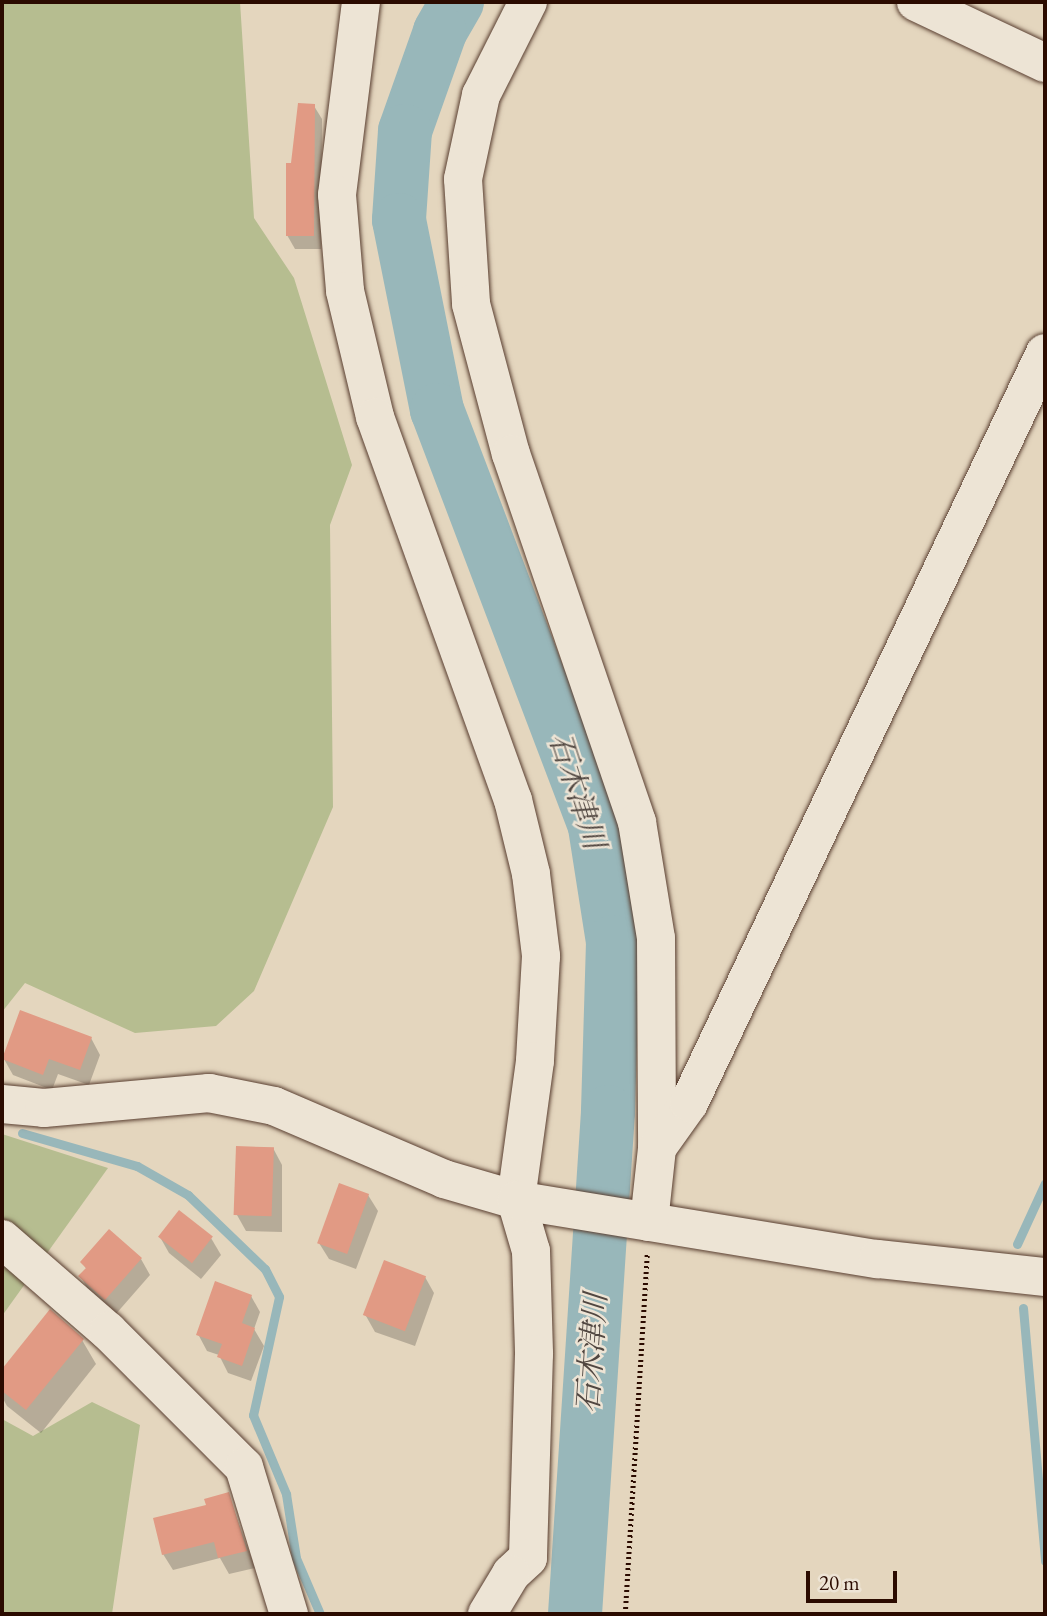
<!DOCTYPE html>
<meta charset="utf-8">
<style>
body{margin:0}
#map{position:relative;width:1047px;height:1616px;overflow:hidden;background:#e4d6be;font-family:"EB Garamond","Noto Serif JP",serif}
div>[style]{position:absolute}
.green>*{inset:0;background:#b6bd90}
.shadow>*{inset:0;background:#0003}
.stream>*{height:9px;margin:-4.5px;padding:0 4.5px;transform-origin:4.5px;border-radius:4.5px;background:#98b7ba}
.river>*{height:54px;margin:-27px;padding:0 27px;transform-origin:27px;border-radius:27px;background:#98b7ba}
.building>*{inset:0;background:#e19a84;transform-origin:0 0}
.path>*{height:4.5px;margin-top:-2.25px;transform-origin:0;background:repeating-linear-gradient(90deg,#2b0b00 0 2px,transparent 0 5.5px)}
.roads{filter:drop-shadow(0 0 2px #593e30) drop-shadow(0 0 2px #593e30)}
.minor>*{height:38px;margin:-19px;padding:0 19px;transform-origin:19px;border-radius:19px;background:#ede4d5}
span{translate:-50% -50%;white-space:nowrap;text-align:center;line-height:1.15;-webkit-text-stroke:5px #ede4d5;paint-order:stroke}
.water-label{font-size:30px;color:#514741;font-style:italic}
.frame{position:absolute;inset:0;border:4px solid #2b0b00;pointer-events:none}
.scale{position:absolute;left:806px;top:1571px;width:91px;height:32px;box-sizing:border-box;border:4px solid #2b0b00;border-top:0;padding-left:9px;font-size:21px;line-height:24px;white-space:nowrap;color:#2b0b00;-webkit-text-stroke:5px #ede4d5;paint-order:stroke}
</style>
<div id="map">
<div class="green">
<i style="clip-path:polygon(2px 2px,240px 2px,254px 218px,294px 278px,352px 465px,330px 525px,333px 807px,254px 991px,216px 1026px,135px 1033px,25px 983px,2px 1012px)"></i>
<i style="clip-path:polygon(2px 1134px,108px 1168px,2px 1316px)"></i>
<i style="clip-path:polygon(92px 1402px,140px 1425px,112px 1614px,2px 1614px,2px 1419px,33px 1436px)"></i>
</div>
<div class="shadow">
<i style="clip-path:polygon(314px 106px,322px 119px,321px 249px,295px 249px,287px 235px,293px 165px)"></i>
<i style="clip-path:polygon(91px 1038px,100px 1055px,89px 1085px,58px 1074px,52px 1090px,13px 1075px,4px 1059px)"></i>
<i style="clip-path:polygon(273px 1148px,282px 1165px,282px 1232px,246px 1231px,237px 1215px)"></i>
<i style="clip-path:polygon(368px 1195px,378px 1211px,356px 1269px,329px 1259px,319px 1243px)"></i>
<i style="clip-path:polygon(109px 1231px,141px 1259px,150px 1275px,115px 1315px,90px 1293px,81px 1277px,87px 1270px,82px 1262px)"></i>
<i style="clip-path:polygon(160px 1237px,211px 1238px,221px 1255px,201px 1279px,169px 1253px)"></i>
<i style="clip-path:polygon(425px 1277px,434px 1293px,415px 1346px,375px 1332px,366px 1316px)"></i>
<i style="clip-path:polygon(251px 1296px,260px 1312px,254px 1329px,264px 1346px,251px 1381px,228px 1373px,219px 1355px,207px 1351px,198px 1334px)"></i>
<i style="clip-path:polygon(50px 1312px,82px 1340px,96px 1364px,41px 1433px,7px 1406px,2px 1397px,2px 1371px)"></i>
<i style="clip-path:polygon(228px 1494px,255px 1568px,229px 1574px,220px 1558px,173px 1570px,163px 1554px,208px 1507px)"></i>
</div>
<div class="stream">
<i style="left:437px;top:2px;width:30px;rotate:84deg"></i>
<i style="left:22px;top:1133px;width:120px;rotate:16deg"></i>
<i style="left:137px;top:1166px;width:59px;rotate:29.6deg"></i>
<i style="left:188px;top:1195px;width:107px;rotate:43.9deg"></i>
<i style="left:265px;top:1269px;width:31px;rotate:63deg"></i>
<i style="left:279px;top:1297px;width:121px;rotate:102.4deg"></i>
<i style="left:253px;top:1415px;width:86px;rotate:67.3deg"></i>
<i style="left:286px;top:1494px;width:65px;rotate:81.1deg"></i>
<i style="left:296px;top:1558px;width:61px;rotate:66.8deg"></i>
<i style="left:1017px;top:1244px;width:67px;rotate:-65.3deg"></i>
<i style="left:1023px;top:1308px;width:254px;rotate:85deg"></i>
</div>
<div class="river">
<i style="left:457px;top:2px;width:34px;rotate:120deg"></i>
<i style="left:440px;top:32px;width:105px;rotate:109.5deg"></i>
<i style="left:405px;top:131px;width:89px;rotate:93.9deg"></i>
<i style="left:399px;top:220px;width:194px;rotate:78.7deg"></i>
<i style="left:437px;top:410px;width:446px;rotate:69.2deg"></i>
<i style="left:595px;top:827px;width:116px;rotate:81.1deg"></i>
<i style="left:613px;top:942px;width:170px;rotate:91.7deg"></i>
<i style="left:608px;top:1112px;width:503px;rotate:93.76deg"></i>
</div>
<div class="building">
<i style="clip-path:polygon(298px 103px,315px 104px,314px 236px,286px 236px,286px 163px,291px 163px)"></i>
<i style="clip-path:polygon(20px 1010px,92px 1037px,80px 1070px,49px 1059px,43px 1075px,2px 1059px)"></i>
<i style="left:236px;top:1146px;width:38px;height:69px;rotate:2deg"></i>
<i style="left:339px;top:1183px;width:32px;height:64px;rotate:20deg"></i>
<i style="left:179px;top:1210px;width:43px;height:34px;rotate:38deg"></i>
<i style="clip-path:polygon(109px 1229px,142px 1258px,105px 1300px,78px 1276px,86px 1268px,80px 1262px)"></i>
<i style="left:384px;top:1260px;width:45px;height:59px;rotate:21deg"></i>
<i style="clip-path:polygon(215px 1281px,252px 1295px,242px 1323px,255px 1328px,242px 1366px,217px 1357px,222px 1344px,196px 1335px)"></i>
<i style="clip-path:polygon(50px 1309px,84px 1339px,26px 1410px,2px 1391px,2px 1369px)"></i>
<i style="clip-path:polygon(229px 1492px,247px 1551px,218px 1558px,214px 1542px,162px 1555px,153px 1518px,206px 1505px,204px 1499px)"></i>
</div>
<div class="path">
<i style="left:625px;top:1614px;width:360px;rotate:-86.5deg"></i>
</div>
<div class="roads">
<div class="minor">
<i style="left:361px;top:2px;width:194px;rotate:97.1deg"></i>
<i style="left:337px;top:195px;width:96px;rotate:85.2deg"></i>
<i style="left:345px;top:291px;width:130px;rotate:76.6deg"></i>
<i style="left:375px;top:417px;width:407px;rotate:70.2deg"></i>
<i style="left:513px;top:800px;width:76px;rotate:76.3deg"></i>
<i style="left:531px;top:874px;width:83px;rotate:83deg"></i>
<i style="left:541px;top:956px;width:105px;rotate:93.3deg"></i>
<i style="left:535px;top:1061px;width:140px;rotate:97.8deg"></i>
<i style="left:516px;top:1200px;width:53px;rotate:73.6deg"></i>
<i style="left:531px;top:1251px;width:103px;rotate:88.3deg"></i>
<i style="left:534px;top:1354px;width:204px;rotate:91.7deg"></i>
<i style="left:528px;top:1558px;width:23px;rotate:137deg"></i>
<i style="left:511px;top:1574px;width:47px;rotate:121deg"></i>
<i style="left:528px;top:2px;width:104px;rotate:116.8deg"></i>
<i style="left:481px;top:95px;width:86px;rotate:102.1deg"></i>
<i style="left:463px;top:179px;width:125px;rotate:86.3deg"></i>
<i style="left:471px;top:304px;width:155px;rotate:75.1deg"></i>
<i style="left:511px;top:454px;width:389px;rotate:71.1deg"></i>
<i style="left:637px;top:822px;width:118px;rotate:80.7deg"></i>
<i style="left:656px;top:938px;width:210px;rotate:89.7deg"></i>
<i style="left:916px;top:2px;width:143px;rotate:25.3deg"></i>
<i style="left:2px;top:1104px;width:42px;rotate:5.4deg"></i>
<i style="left:44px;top:1108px;width:166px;rotate:-5.2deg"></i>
<i style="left:209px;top:1093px;width:66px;rotate:11.3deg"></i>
<i style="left:274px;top:1106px;width:185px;rotate:23.2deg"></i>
<i style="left:444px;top:1179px;width:75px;rotate:16.3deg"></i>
<i style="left:516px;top:1200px;width:367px;rotate:9.3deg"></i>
<i style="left:878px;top:1259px;width:168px;rotate:6.2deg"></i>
<i style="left:649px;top:1222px;width:74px;rotate:-83.8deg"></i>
<i style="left:657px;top:1148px;width:55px;rotate:-54.6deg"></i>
<i style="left:689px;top:1103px;width:830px;rotate:-64.61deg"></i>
<i style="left:2px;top:1239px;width:140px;rotate:41deg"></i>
<i style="left:108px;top:1331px;width:192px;rotate:45deg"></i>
<i style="left:244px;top:1467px;width:154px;rotate:73deg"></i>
</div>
</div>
<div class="water-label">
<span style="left:577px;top:791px;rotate:72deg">石木津川</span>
<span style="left:592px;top:1353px;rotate:-86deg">石木津川</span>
</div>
<div class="frame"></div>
<div class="scale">20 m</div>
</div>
